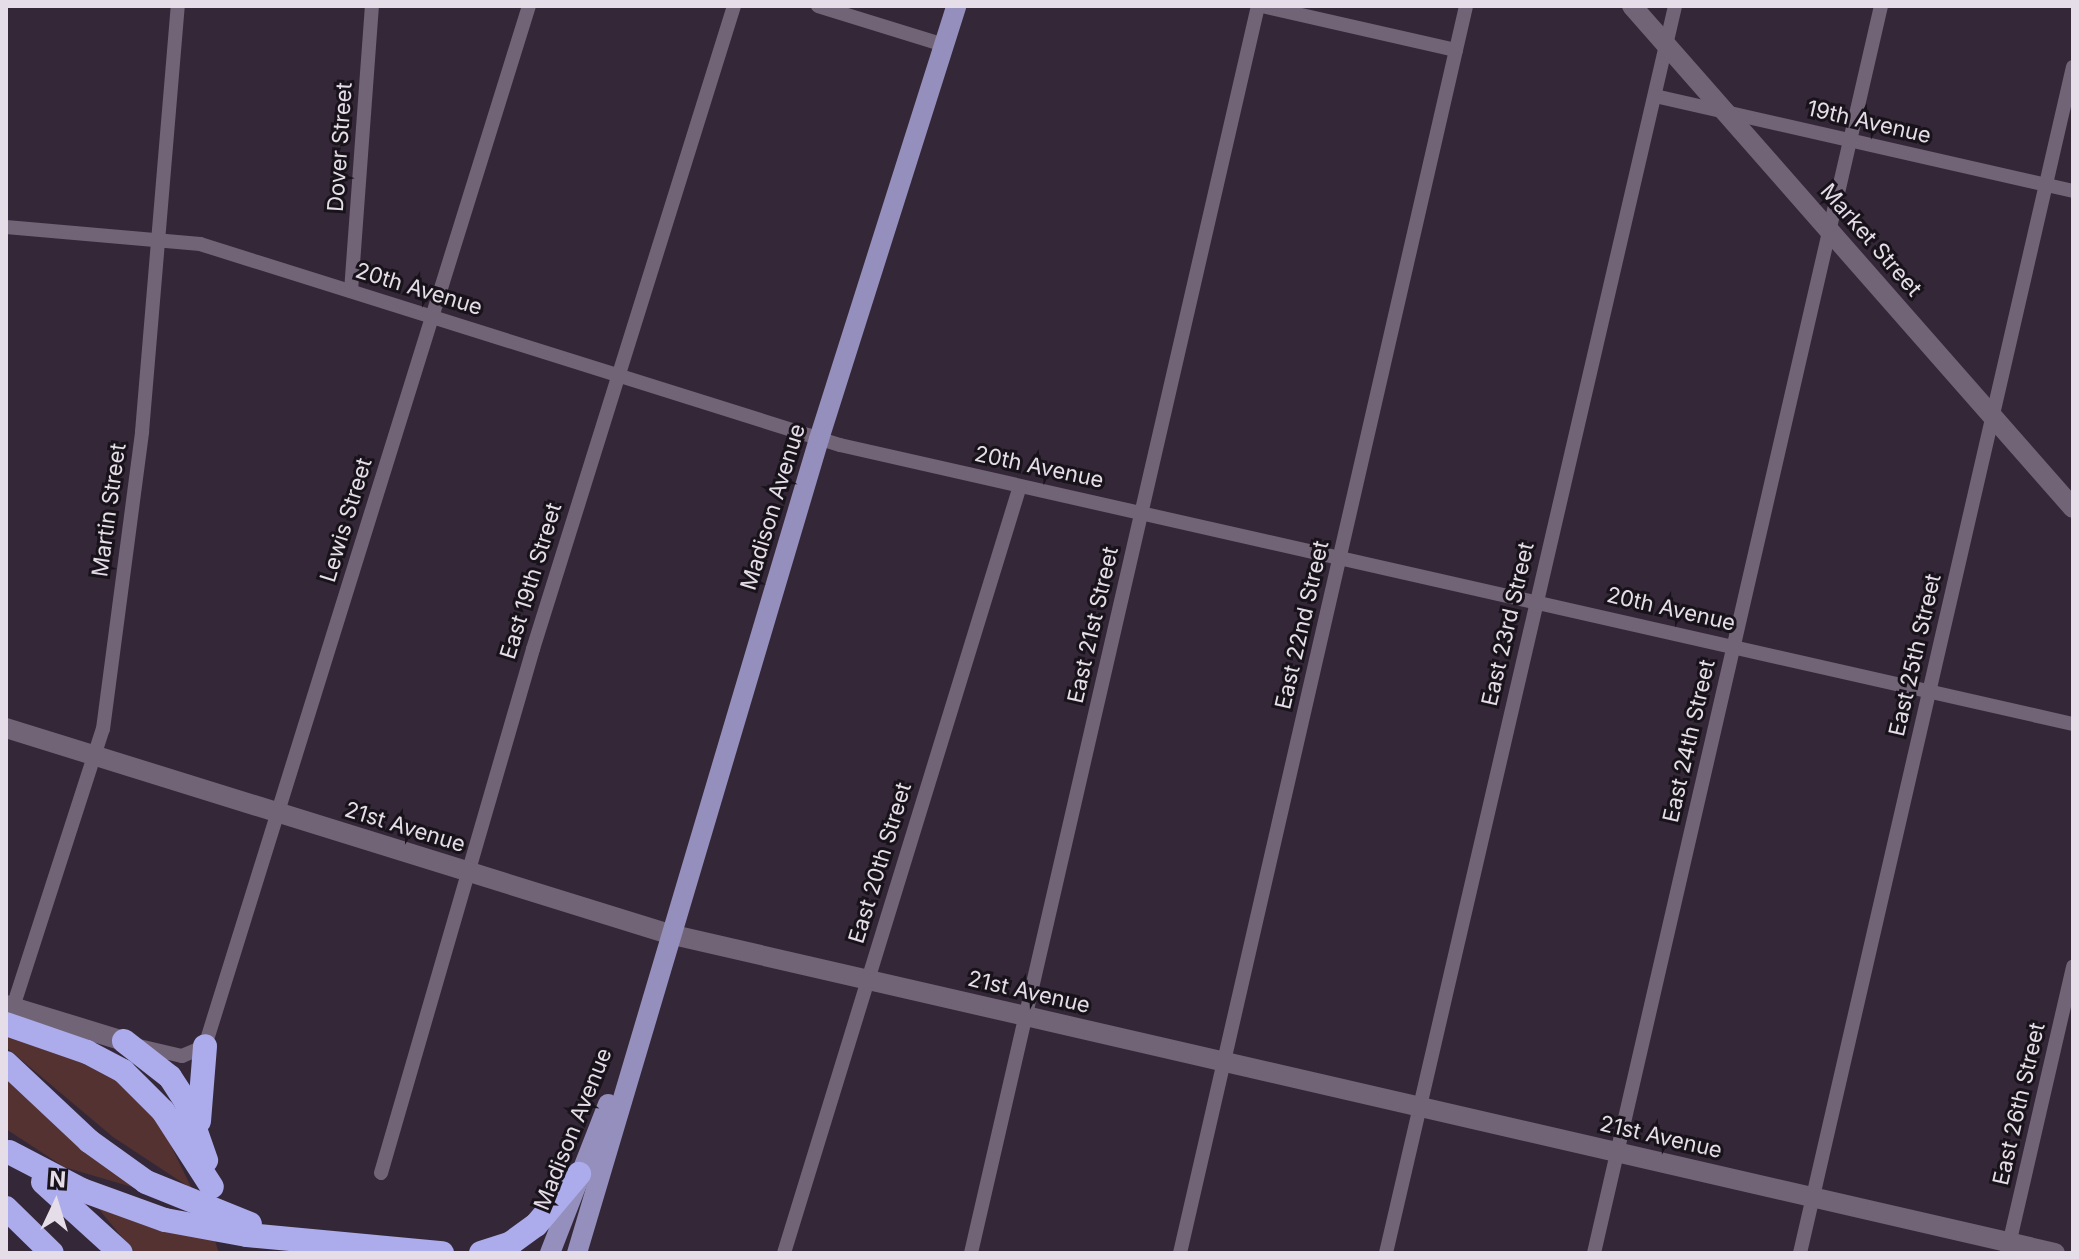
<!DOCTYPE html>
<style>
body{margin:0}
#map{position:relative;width:2079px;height:1259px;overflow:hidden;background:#342838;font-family:Inter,sans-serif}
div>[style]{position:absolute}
.green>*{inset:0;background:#533231}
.street>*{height:14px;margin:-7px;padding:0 7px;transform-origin:7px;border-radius:7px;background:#726477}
.secondary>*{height:20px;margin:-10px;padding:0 10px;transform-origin:10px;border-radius:10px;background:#726477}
.primary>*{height:20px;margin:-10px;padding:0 10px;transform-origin:10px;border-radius:10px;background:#958fbd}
.highway>*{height:24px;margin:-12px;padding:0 12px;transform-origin:12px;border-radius:12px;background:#acabeb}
span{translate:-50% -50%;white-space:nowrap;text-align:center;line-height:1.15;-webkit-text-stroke:6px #18131a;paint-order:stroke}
.street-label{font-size:22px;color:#e5dde8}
.frame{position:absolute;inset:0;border:8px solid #e5dde8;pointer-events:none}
.north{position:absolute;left:16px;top:1163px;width:80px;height:80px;-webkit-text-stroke:6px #18131a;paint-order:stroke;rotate:4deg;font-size:22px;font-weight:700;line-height:32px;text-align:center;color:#e5dde8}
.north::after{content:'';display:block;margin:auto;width:28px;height:36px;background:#e5dde8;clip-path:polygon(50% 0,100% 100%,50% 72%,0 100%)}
</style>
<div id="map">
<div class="green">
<i style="clip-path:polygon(6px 1030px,115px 1072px,155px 1113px,192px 1189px,113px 1137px,6px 1047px)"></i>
<i style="clip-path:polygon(6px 1077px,149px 1192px,64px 1167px,6px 1129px)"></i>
<i style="clip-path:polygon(93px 1202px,214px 1238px,219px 1253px,135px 1253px)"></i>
</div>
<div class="street">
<i style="left:818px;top:6px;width:132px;rotate:17.2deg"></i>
<i style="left:1262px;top:6px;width:199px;rotate:12.8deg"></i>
<i style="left:1655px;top:96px;width:429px;rotate:12.8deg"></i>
<i style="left:6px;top:227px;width:195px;rotate:5deg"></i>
<i style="left:200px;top:244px;width:671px;rotate:17.44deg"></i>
<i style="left:840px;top:445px;width:1264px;rotate:12.75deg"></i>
<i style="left:351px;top:291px;width:286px;rotate:-85.8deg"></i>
<i style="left:13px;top:1007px;width:292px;rotate:-72.1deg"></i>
<i style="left:103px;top:729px;width:300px;rotate:-82.5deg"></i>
<i style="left:142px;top:432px;width:428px;rotate:-85.2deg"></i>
<i style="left:139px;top:1046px;width:44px;rotate:13.1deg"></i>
<i style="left:182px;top:1056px;width:25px;rotate:-23deg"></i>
<i style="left:205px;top:1046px;width:1089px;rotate:-72.7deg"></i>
<i style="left:381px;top:1173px;width:546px;rotate:-73.82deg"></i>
<i style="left:533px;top:649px;width:674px;rotate:-72.64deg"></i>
<i style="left:784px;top:1253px;width:802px;rotate:-72.9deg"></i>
<i style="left:971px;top:1253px;width:1280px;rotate:-77.04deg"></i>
<i style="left:1180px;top:1253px;width:1279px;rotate:-77.08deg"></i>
<i style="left:1386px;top:1253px;width:1280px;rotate:-76.95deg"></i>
<i style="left:1594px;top:1253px;width:1280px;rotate:-77.04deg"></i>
<i style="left:1800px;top:1253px;width:1217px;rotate:-77.04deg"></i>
<i style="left:2007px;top:1253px;width:294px;rotate:-77deg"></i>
</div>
<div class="secondary">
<i style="left:1632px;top:6px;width:668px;rotate:48.7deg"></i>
<i style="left:6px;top:728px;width:694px;rotate:17.26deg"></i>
<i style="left:669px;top:934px;width:1422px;rotate:12.96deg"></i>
<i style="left:6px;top:1005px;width:123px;rotate:17deg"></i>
</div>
<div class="primary">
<i style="left:550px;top:1253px;width:160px;rotate:-68.7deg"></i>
<i style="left:577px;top:1253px;width:849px;rotate:-73.44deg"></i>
<i style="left:819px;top:439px;width:454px;rotate:-72.4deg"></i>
</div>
<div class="highway">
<i style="left:6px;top:1024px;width:86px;rotate:19.1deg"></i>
<i style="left:87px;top:1052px;width:41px;rotate:27.8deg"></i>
<i style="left:123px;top:1071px;width:57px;rotate:45deg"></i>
<i style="left:163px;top:1111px;width:90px;rotate:57.2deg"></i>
<i style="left:124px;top:1041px;width:58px;rotate:38deg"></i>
<i style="left:170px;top:1077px;width:27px;rotate:57deg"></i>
<i style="left:185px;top:1100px;width:64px;rotate:70.7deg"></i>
<i style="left:6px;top:1063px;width:114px;rotate:43.2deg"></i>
<i style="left:89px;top:1141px;width:70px;rotate:35.7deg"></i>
<i style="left:146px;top:1182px;width:112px;rotate:22deg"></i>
<i style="left:199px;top:1121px;width:75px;rotate:-85.4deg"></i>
<i style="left:9px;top:1152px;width:82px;rotate:27.5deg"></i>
<i style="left:82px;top:1190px;width:88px;rotate:19.9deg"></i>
<i style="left:165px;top:1220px;width:83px;rotate:10.4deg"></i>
<i style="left:247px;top:1235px;width:196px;rotate:5.3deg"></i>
<i style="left:43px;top:1182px;width:105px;rotate:42.3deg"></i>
<i style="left:6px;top:1208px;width:64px;rotate:44.4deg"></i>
<i style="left:481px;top:1253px;width:32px;rotate:-18deg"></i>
<i style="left:511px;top:1243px;width:31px;rotate:-36deg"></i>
<i style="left:536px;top:1225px;width:67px;rotate:-49.9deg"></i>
</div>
<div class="street-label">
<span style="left:1869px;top:122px;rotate:13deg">19th Avenue</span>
<span style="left:340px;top:147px;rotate:-86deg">Dover Street</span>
<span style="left:1871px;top:240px;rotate:49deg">Market Street</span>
<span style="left:419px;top:289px;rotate:17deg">20th Avenue</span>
<span style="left:1039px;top:467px;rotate:12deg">20th Avenue</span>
<span style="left:773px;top:507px;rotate:-73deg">Madison Avenue</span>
<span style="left:109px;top:510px;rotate:-82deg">Martin Street</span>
<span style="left:346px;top:520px;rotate:-73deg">Lewis Street</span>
<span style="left:531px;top:581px;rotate:-73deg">East 19th Street</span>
<span style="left:1671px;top:609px;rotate:13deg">20th Avenue</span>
<span style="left:1508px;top:624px;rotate:-77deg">East 23rd Street</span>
<span style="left:1093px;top:625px;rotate:-77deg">East 21st Street</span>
<span style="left:1302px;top:625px;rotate:-77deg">East 22nd Street</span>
<span style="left:1915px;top:655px;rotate:-77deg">East 25th Street</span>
<span style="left:1689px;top:741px;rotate:-77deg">East 24th Street</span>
<span style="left:405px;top:827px;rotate:17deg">21st Avenue</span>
<span style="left:880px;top:863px;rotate:-73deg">East 20th Street</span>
<span style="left:1029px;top:992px;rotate:13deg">21st Avenue</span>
<span style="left:2019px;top:1104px;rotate:-77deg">East 26th Street</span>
<span style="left:573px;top:1129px;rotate:-68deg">Madison Avenue</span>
<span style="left:1661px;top:1137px;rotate:13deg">21st Avenue</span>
</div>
<div class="frame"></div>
<div class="north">N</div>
</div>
